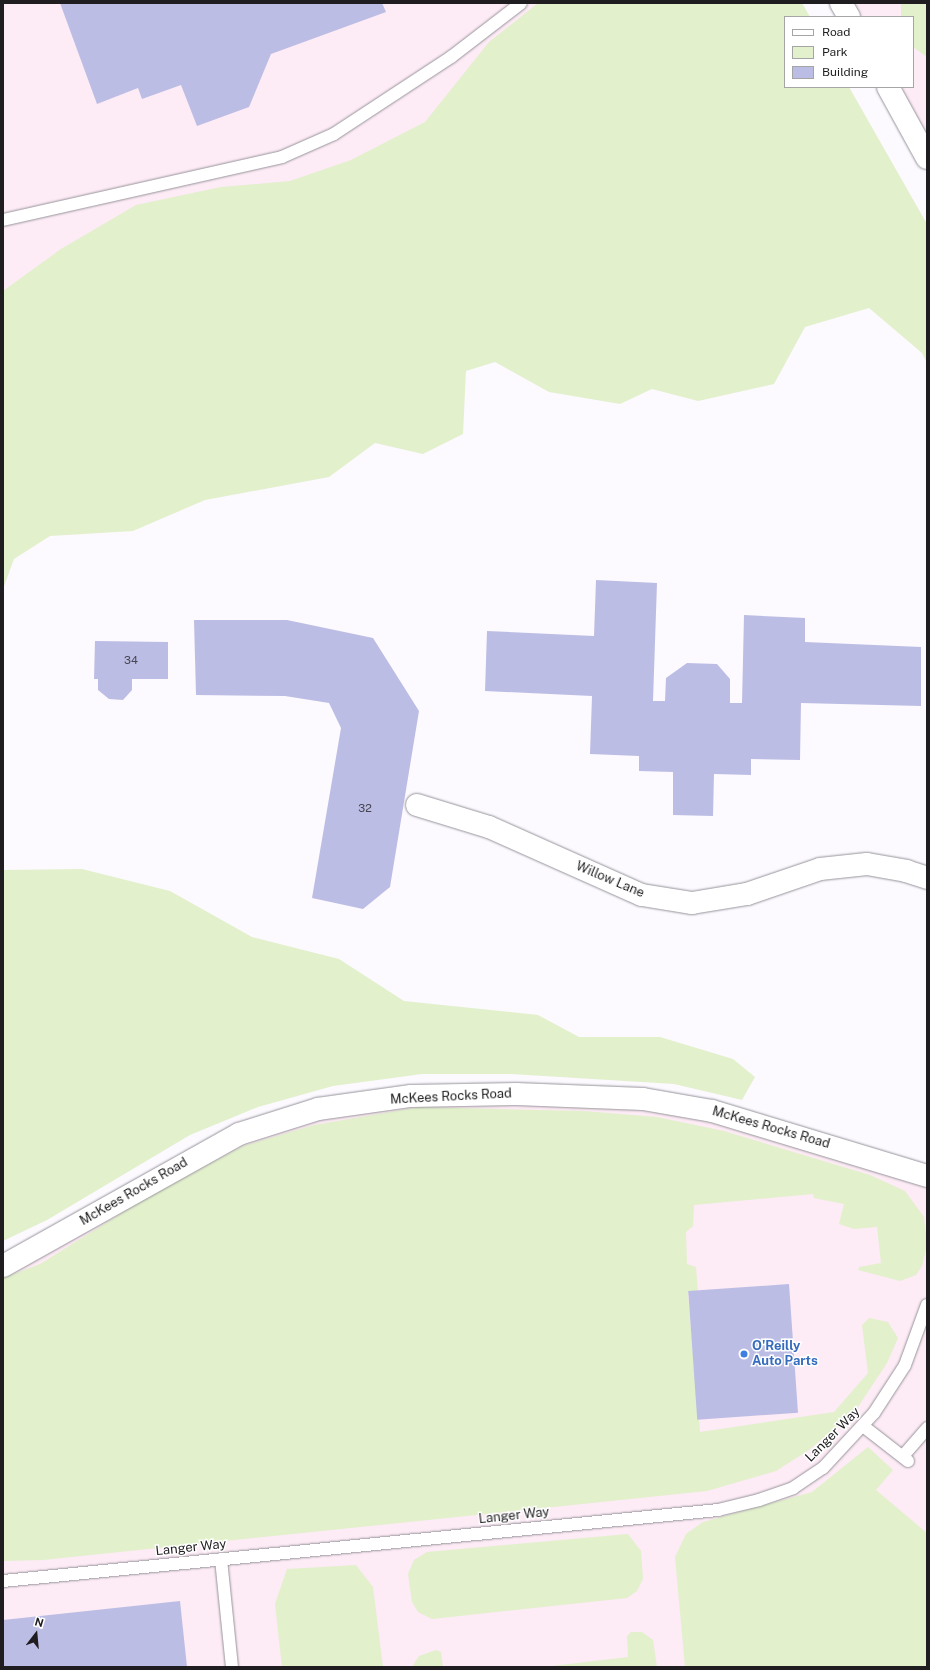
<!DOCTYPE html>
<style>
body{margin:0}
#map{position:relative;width:930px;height:1670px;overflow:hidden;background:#fcf9ff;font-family:"Public Sans",sans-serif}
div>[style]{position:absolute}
.commercial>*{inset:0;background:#fdebf5}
.green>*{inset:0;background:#e2f0cc}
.building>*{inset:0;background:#bcbde4;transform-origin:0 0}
.roads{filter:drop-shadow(0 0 1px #96949a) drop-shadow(0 0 1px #96949a)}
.lane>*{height:12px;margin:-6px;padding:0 6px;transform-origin:6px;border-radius:6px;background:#fff}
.street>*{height:22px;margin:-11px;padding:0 11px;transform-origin:11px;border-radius:11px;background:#fff}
.secondary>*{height:22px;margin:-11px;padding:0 11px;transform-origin:11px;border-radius:11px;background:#fff}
.dots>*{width:11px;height:11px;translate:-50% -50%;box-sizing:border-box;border:2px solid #fff;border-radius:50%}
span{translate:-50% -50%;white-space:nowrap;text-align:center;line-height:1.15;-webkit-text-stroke:3px #fff;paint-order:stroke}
.number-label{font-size:11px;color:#464551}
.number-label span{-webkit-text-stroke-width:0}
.street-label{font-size:13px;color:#1f1d20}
.shop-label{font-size:13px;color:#366cbe;font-weight:700}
.left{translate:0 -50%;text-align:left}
.frame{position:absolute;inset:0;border:4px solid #1f1d20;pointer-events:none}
.legend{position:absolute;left:784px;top:16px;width:130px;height:72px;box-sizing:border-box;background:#fff;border:1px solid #a5a5a6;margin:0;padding:5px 7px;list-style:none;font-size:12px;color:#1f1d20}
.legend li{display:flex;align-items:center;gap:8px;height:20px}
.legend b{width:20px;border:1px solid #a5a5a6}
.north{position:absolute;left:16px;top:1614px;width:40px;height:40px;-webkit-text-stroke:3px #fff;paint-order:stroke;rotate:16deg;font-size:11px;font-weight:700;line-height:16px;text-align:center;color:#1f1d20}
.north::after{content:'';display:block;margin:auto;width:14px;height:18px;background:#1f1d20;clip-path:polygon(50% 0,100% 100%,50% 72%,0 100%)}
</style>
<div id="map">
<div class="commercial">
<i style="clip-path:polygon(3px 3px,656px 3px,425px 177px,3px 314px)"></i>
<i style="clip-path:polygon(841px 3px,927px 3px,927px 158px,888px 87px,913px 87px,913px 17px,849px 17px)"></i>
<i style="clip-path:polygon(643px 1099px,927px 1176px,927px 1667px,3px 1667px,3px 1266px,173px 1169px,318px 1109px)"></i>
</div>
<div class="green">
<i style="clip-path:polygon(538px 3px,802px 3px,810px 17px,785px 17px,785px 87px,849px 87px,927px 224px,927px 363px,922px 353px,869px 308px,805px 327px,774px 384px,698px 401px,652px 389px,620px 404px,549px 392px,495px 362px,466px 371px,463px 434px,423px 454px,375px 443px,329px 477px,205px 500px,133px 531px,50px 536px,14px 559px,3px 589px,3px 291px,61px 249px,136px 205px,221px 187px,290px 181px,351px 160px,425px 122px,489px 42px)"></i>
<i style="clip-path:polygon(901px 3px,927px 3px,927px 57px,913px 47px,913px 17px,901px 17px)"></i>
<i style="clip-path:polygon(82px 869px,170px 891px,252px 937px,339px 959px,404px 1001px,538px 1015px,579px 1037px,660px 1037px,733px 1059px,755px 1077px,742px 1100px,674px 1084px,511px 1074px,422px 1074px,333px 1086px,258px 1107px,190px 1135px,47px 1220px,3px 1241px,3px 870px)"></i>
<i style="clip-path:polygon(419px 1107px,584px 1111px,657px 1117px,724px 1131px,870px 1175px,905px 1191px,924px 1217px,927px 1245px,922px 1266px,916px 1275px,900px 1281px,858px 1270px,859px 1267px,881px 1263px,877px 1227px,854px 1229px,839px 1224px,844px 1204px,814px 1198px,813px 1194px,694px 1205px,693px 1226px,686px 1232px,687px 1264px,696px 1267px,698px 1293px,688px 1294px,700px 1432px,834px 1412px,868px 1373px,862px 1325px,869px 1318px,888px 1322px,898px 1338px,887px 1363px,856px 1410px,809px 1450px,776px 1471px,707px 1491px,43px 1560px,3px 1561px,3px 1278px,40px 1264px,143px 1200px,243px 1146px,314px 1125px)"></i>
<i style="clip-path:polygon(868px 1447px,893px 1470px,876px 1490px,927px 1533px,927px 1667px,685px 1667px,675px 1557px,686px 1534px,703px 1522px,812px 1492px)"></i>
<i style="clip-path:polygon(628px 1534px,641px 1551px,643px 1579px,637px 1591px,627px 1598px,432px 1619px,418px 1612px,412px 1602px,408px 1574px,414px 1560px,427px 1552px)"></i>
<i style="clip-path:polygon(356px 1565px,373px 1587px,383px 1667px,282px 1667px,275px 1604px,287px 1569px)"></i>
<i style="clip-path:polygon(631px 1632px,642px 1632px,653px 1640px,657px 1667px,543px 1667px,628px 1657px,627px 1636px)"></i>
<i style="clip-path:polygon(436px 1650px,441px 1652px,443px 1667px,412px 1667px,419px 1656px)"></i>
</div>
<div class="building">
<i style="clip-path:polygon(60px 3px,382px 3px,386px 12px,271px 54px,249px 107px,197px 126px,181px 85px,142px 99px,138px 88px,97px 104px)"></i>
<i style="clip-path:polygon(596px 580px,657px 583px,653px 701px,665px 701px,666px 678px,687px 663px,717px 664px,730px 679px,730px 703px,742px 703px,744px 615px,805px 618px,805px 642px,921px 647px,921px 706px,801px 703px,800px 760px,751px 759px,751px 775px,714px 774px,713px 816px,673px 815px,673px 772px,639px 771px,639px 756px,590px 754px,592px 696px,485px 691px,487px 631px,594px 636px)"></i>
<i style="clip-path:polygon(194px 620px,287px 620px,373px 638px,419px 711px,390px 887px,363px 909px,312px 898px,341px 728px,329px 703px,285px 696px,196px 695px)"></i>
<i style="clip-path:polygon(95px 641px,168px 642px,168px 679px,132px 679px,132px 690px,123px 700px,109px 699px,98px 690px,98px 679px,94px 679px)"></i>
<i style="left:789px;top:1284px;width:129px;height:101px;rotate:86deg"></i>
<i style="clip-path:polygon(180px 1601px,187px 1667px,3px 1667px,3px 1620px)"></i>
</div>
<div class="roads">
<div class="lane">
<i style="left:3px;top:220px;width:286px;rotate:-12.7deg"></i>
<i style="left:282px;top:157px;width:57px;rotate:-23.9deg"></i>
<i style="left:334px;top:134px;width:140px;rotate:-33.3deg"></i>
<i style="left:451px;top:57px;width:88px;rotate:-37.6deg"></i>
<i style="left:863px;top:1426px;width:57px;rotate:37.9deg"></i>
<i style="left:903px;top:1456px;width:37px;rotate:-49deg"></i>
<i style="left:221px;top:1559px;width:109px;rotate:84.2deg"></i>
<i style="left:3px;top:1581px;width:719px;rotate:-5.67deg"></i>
<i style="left:718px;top:1510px;width:42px;rotate:-13.7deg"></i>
<i style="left:759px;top:1500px;width:36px;rotate:-19deg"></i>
<i style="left:793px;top:1488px;width:36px;rotate:-34deg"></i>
<i style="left:823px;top:1468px;width:75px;rotate:-47.2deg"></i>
<i style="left:874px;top:1413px;width:57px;rotate:-57.1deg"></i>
<i style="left:905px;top:1365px;width:64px;rotate:-69.9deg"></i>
</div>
<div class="street">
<i style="left:417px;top:805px;width:75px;rotate:17deg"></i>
<i style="left:489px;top:827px;width:167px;rotate:24deg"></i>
<i style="left:642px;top:895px;width:51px;rotate:9.1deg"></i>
<i style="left:692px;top:903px;width:56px;rotate:-9.3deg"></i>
<i style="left:747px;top:894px;width:77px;rotate:-18.9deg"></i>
<i style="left:820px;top:869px;width:47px;rotate:-6.1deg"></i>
<i style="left:867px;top:864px;width:40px;rotate:10deg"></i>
<i style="left:906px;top:871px;width:22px;rotate:18deg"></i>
</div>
<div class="secondary">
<i style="left:841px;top:3px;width:16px;rotate:60deg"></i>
<i style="left:888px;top:87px;width:81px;rotate:61.2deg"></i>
<i style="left:3px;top:1266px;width:270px;rotate:-29.2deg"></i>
<i style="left:239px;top:1134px;width:83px;rotate:-17.6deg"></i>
<i style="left:318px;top:1109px;width:94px;rotate:-8deg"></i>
<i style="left:411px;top:1096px;width:105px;rotate:-1.1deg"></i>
<i style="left:516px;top:1094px;width:127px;rotate:2.3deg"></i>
<i style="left:643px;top:1099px;width:70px;rotate:9.9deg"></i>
<i style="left:712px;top:1111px;width:225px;rotate:16.8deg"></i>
</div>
</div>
<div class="dots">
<i style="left:744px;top:1354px;background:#3f7fe0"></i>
</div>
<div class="number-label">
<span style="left:131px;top:660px">34</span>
<span style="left:365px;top:808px">32</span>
</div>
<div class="street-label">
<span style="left:610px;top:880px;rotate:23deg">Willow Lane</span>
<span style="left:451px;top:1097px;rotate:-3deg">McKees Rocks Road</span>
<span style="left:771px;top:1128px;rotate:16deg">McKees Rocks Road</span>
<span style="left:134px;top:1192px;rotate:-30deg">McKees Rocks Road</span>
<span style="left:833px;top:1435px;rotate:-45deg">Langer Way</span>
<span style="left:514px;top:1516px;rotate:-6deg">Langer Way</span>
<span style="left:191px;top:1548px;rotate:-6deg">Langer Way</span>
</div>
<div class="shop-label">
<span class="left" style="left:752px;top:1354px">O'Reilly<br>Auto Parts</span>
</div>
<div class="frame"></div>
<ul class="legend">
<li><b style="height:5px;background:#fff"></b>Road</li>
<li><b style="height:11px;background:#e2f0cc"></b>Park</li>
<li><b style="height:11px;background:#bcbde4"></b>Building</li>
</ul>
<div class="north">N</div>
</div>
